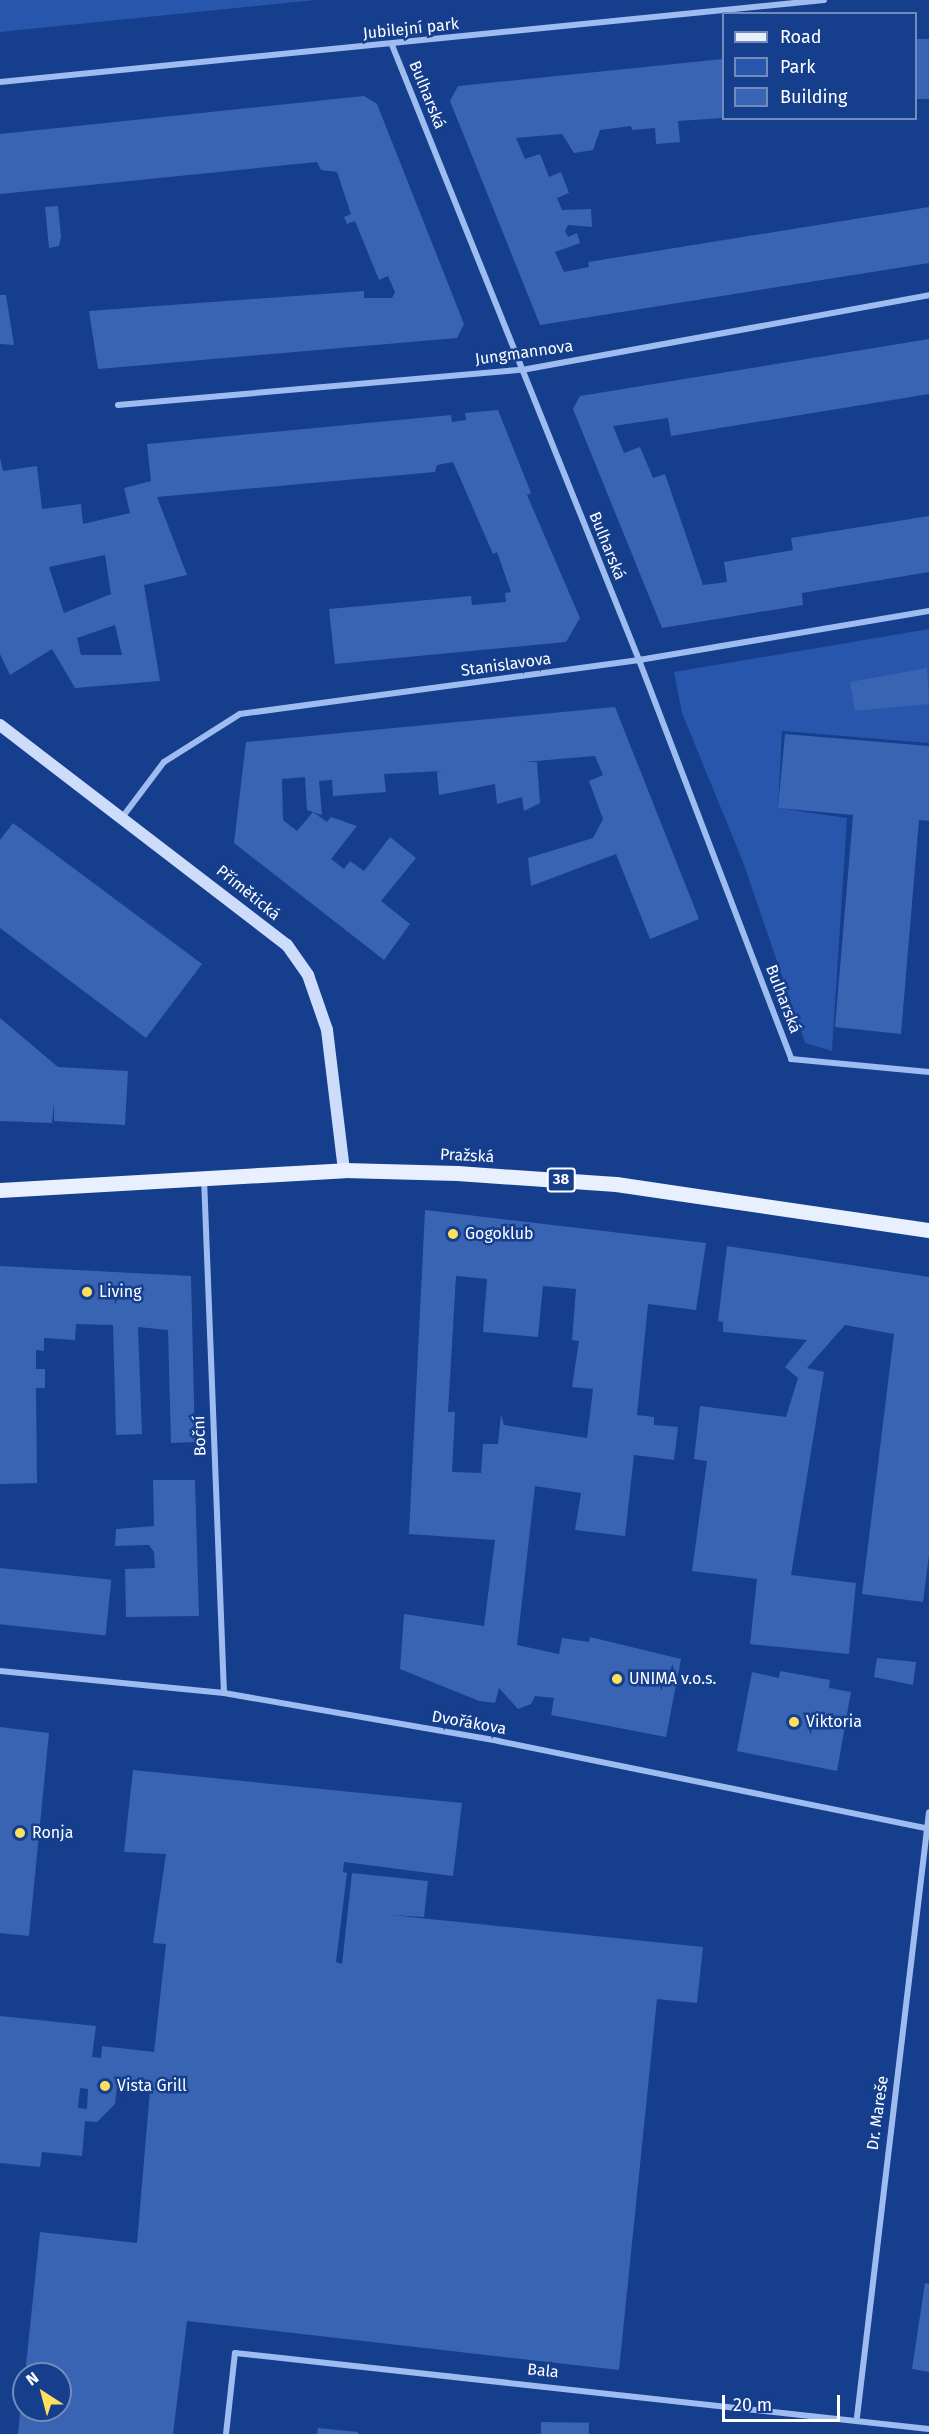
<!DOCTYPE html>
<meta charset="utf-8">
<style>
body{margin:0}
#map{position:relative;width:929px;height:2434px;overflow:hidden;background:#153e8d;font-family:"Fira Sans",sans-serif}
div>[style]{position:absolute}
.green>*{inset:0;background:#2756ac}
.building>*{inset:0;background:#3964b4;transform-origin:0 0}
.street>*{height:6px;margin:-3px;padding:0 3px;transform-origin:3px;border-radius:3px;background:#9fbcf0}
.secondary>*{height:12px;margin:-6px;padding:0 6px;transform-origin:6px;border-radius:6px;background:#cddcfb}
.primary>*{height:15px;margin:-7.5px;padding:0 7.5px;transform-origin:7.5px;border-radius:7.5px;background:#e8efff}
.dots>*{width:16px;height:16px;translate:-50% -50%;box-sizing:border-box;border:3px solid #153e8d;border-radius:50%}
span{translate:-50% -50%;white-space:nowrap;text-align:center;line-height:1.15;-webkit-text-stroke:5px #153e8d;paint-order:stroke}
.shield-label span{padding:2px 4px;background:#153e8d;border:2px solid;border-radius:4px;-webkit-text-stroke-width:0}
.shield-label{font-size:15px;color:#fff;font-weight:700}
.street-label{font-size:16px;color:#fff}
.poi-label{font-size:16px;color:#fff}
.left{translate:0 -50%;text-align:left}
.legend{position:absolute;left:722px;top:12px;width:195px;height:108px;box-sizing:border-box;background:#153e8d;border:2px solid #738bbb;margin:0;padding:8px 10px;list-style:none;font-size:18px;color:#fff}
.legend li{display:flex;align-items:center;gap:12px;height:30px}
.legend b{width:30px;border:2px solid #738bbb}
.north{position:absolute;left:12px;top:2362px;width:60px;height:60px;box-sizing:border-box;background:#153e8d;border:2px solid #738bbb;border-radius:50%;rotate:324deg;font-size:16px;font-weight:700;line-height:24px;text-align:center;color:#fff}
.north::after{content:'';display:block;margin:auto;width:21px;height:27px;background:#ffdf5e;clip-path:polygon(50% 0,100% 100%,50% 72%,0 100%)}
.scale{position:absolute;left:722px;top:2395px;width:118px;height:27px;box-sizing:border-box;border:3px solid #fff;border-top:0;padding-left:8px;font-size:18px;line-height:21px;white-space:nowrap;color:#fff;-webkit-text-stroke:4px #153e8d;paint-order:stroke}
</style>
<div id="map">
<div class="green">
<i style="clip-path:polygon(0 0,315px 0,0 32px)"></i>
<i style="clip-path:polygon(929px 629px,929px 743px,782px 731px,778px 808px,847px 818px,832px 1051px,805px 1043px,743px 862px,682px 713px,674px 672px)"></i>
</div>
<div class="building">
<i style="left:929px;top:39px;width:60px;height:13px;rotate:90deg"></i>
<i style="clip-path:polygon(723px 59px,723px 118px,678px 121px,680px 142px,656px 144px,655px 128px,632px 130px,631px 126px,600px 130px,593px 150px,574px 153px,562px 134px,516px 138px,525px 159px,540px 154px,549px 177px,561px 172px,569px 193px,557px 198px,562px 210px,591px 209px,592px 227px,568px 225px,565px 231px,568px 237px,577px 233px,580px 243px,555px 252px,564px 272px,589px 267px,588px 262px,929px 207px,929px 263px,540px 325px,450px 101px,458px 86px)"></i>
<i style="clip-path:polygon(364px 96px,377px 104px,464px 324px,457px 338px,98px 369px,89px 311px,364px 291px,364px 298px,392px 298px,395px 292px,388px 276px,379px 280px,355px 221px,347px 224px,344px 217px,351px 214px,337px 172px,321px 170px,317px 162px,0 194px,0 134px)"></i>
<i style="clip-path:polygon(58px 206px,61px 236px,59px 246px,49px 248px,45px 207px)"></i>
<i style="clip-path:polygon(0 295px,6px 295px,14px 345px,0 344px)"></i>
<i style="clip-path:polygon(929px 339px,929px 394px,671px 436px,668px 418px,613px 426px,624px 453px,640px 447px,653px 478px,665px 474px,703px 585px,727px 582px,724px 562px,793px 550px,791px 538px,929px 516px,929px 572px,802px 593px,803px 605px,662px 628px,573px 409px,580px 396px)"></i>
<i style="clip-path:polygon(evenodd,498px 410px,531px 493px,527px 495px,580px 618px,566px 642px,335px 664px,329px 609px,471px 596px,472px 605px,506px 602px,505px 593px,511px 592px,497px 552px,493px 554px,453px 462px,437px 465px,435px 472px,157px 497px,187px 575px,144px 585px,160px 681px,75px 688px,52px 649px,10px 675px,0 654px,0 458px,3px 471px,37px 466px,42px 509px,81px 504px,83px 524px,130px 513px,124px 488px,151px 481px,147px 444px,451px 415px,452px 422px,466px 420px,465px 413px,498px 410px,105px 555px,111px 594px,64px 613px,49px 567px,105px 555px,498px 410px,115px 625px,122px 655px,81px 655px,77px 638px,115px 625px)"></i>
<i style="clip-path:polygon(927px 668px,929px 704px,855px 711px,850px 682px)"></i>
<i style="clip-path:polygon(evenodd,615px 707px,699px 919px,650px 939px,616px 854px,531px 886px,528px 858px,593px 838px,603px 819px,589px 781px,603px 775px,595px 756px,524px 762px,537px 762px,540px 803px,524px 811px,522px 797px,497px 804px,495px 784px,439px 795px,437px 772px,443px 771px,384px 774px,386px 792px,333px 796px,332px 780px,319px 781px,322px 815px,313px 812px,327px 822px,331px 817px,357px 826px,331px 859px,344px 869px,350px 861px,364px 871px,390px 837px,416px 858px,381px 901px,410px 924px,384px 960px,234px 843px,246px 742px,615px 707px,305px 777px,307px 810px,313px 812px,297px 831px,283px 820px,282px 779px,305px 777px)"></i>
<i style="clip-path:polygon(785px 734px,929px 746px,929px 821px,919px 820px,901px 1034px,835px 1027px,853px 815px,778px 808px)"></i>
<i style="clip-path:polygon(13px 823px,202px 964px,146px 1038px,0 928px,0 840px)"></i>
<i style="clip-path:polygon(0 1018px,58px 1067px,128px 1071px,125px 1125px,54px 1121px,54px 1103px,52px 1123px,0 1121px)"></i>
<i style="clip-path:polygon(evenodd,425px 1210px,706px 1243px,696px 1310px,648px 1304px,637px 1415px,654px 1417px,654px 1425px,678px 1427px,674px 1460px,634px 1455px,625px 1536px,575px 1530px,581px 1493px,535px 1486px,517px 1645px,559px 1654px,562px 1638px,589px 1642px,590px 1637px,681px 1659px,666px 1737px,551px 1715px,554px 1698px,535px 1696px,531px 1704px,518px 1709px,499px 1688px,495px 1703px,479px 1701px,400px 1669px,404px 1614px,484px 1626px,495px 1540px,409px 1534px,425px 1210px,456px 1276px,487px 1279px,483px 1332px,538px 1337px,543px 1286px,576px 1289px,572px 1340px,579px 1341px,572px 1387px,593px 1389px,587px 1438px,504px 1425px,501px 1414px,498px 1444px,483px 1444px,481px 1473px,452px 1472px,455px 1412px,448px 1412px,456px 1276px)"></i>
<i style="clip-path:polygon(727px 1246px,929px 1277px,929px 1555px,923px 1602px,862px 1594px,894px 1334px,845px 1325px,807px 1368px,824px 1372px,791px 1575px,856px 1583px,849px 1654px,750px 1644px,757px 1579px,692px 1571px,707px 1461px,694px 1459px,700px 1406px,786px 1417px,798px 1378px,785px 1367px,807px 1340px,723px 1332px,723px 1322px,718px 1321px)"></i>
<i style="clip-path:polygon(0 1266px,191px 1276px,195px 1442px,171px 1443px,168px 1330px,138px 1327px,142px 1434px,116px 1435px,113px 1325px,76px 1324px,75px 1340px,44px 1338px,44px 1351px,36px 1350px,36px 1369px,45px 1369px,45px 1388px,36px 1388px,37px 1483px,0 1484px)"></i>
<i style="clip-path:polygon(153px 1480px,195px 1480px,199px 1616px,126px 1617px,125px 1569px,155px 1568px,154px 1552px,149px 1545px,115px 1546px,116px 1529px,154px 1526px)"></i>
<i style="left:0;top:1568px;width:112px;height:56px;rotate:6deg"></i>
<i style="clip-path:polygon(877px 1658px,916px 1662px,913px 1685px,874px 1677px)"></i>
<i style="clip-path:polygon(780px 1671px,830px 1680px,829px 1688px,851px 1692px,837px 1771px,737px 1751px,752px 1672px,779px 1678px)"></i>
<i style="clip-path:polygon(0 1727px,49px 1733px,29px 1936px,0 1933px)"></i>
<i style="clip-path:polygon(evenodd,133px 1770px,462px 1803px,453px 1876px,344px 1862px,343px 1872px,347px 1873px,336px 1962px,342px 1964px,352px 1873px,428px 1881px,424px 1917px,391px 1915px,703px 1947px,697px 2003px,657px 1999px,619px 2370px,187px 2321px,173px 2434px,18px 2434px,22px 2395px,24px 2410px,60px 2410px,60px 2374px,25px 2374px,40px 2232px,137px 2243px,150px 2090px,117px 2087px,115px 2104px,97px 2122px,85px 2121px,82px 2156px,42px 2152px,40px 2167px,0 2163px,0 2016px,96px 2026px,92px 2057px,101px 2058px,102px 2046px,154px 2052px,166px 1944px,153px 1943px,166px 1854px,124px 1852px,133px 1770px,80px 2088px,88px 2089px,87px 2109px,78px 2108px,80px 2088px)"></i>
<i style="clip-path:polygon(925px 2283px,929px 2284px,929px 2372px,912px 2369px)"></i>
<i style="left:541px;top:2422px;width:48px;height:12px;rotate:1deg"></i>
<i style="clip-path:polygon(318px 2428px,358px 2432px,358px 2434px,317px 2434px)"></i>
</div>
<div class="street">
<i style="left:392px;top:45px;width:663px;rotate:68.12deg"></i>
<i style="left:639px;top:660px;width:427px;rotate:69.1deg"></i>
<i style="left:791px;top:1059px;width:139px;rotate:5.4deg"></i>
<i style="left:0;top:82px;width:828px;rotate:-5.68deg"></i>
<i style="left:118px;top:405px;width:406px;rotate:-5deg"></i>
<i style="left:522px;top:370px;width:414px;rotate:-10.4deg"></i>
<i style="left:124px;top:815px;width:66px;rotate:-53deg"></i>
<i style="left:164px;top:762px;width:90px;rotate:-32.3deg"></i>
<i style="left:240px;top:714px;width:403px;rotate:-7.7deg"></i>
<i style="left:639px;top:660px;width:294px;rotate:-9.6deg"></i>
<i style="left:204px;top:1178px;width:515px;rotate:87.78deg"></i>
<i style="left:0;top:1671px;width:225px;rotate:5.6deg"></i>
<i style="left:224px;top:1693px;width:278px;rotate:9.9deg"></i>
<i style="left:498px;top:1741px;width:440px;rotate:11.5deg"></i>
<i style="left:857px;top:2417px;width:609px;rotate:-83.21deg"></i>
<i style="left:226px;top:2434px;width:81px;rotate:-83.7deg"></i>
<i style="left:235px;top:2353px;width:698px;rotate:6.25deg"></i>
</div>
<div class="secondary">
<i style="left:0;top:725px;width:362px;rotate:37.5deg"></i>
<i style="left:287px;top:945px;width:37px;rotate:55deg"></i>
<i style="left:308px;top:975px;width:58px;rotate:70.9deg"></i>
<i style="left:327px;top:1030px;width:141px;rotate:83.1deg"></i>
</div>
<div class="primary">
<i style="left:0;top:1190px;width:345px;rotate:-3.3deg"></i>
<i style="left:344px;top:1170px;width:113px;rotate:1.5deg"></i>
<i style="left:457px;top:1173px;width:159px;rotate:4deg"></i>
<i style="left:616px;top:1184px;width:316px;rotate:8.4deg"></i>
</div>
<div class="dots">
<i style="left:453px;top:1234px;background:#ffdf5e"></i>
<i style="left:87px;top:1292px;background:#ffdf5e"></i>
<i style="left:617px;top:1679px;background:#ffdf5e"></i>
<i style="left:794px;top:1722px;background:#ffdf5e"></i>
<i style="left:20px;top:1833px;background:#ffdf5e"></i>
<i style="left:105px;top:2086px;background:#ffdf5e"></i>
</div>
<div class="shield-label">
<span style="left:561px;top:1180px">38</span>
</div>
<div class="street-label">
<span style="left:411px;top:29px;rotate:-6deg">Jubilejní park</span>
<span style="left:427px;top:95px;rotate:68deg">Bulharská</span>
<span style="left:524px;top:353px;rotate:-8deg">Jungmannova</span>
<span style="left:607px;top:546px;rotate:68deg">Bulharská</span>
<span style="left:506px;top:665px;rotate:-8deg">Stanislavova</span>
<span style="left:248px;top:893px;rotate:39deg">Přímětická</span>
<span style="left:783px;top:999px;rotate:69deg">Bulharská</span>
<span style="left:467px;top:1156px;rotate:3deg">Pražská</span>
<span style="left:200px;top:1436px;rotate:-92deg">Boční</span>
<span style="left:469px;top:1723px;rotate:10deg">Dvořákova</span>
<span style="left:878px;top:2113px;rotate:-82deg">Dr. Mareše</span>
<span style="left:543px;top:2371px;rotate:6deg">Bala</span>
</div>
<div class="poi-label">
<span class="left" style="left:465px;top:1234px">Gogoklub</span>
<span class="left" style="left:99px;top:1292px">Living</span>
<span class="left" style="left:629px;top:1679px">UNIMA v.o.s.</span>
<span class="left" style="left:806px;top:1722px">Viktoria</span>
<span class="left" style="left:32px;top:1833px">Ronja</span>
<span class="left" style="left:117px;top:2086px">Vista Grill</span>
</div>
<ul class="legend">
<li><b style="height:8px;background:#e8efff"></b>Road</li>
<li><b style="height:16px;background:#2756ac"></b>Park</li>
<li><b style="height:16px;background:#3964b4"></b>Building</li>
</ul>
<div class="north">N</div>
<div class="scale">20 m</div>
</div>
